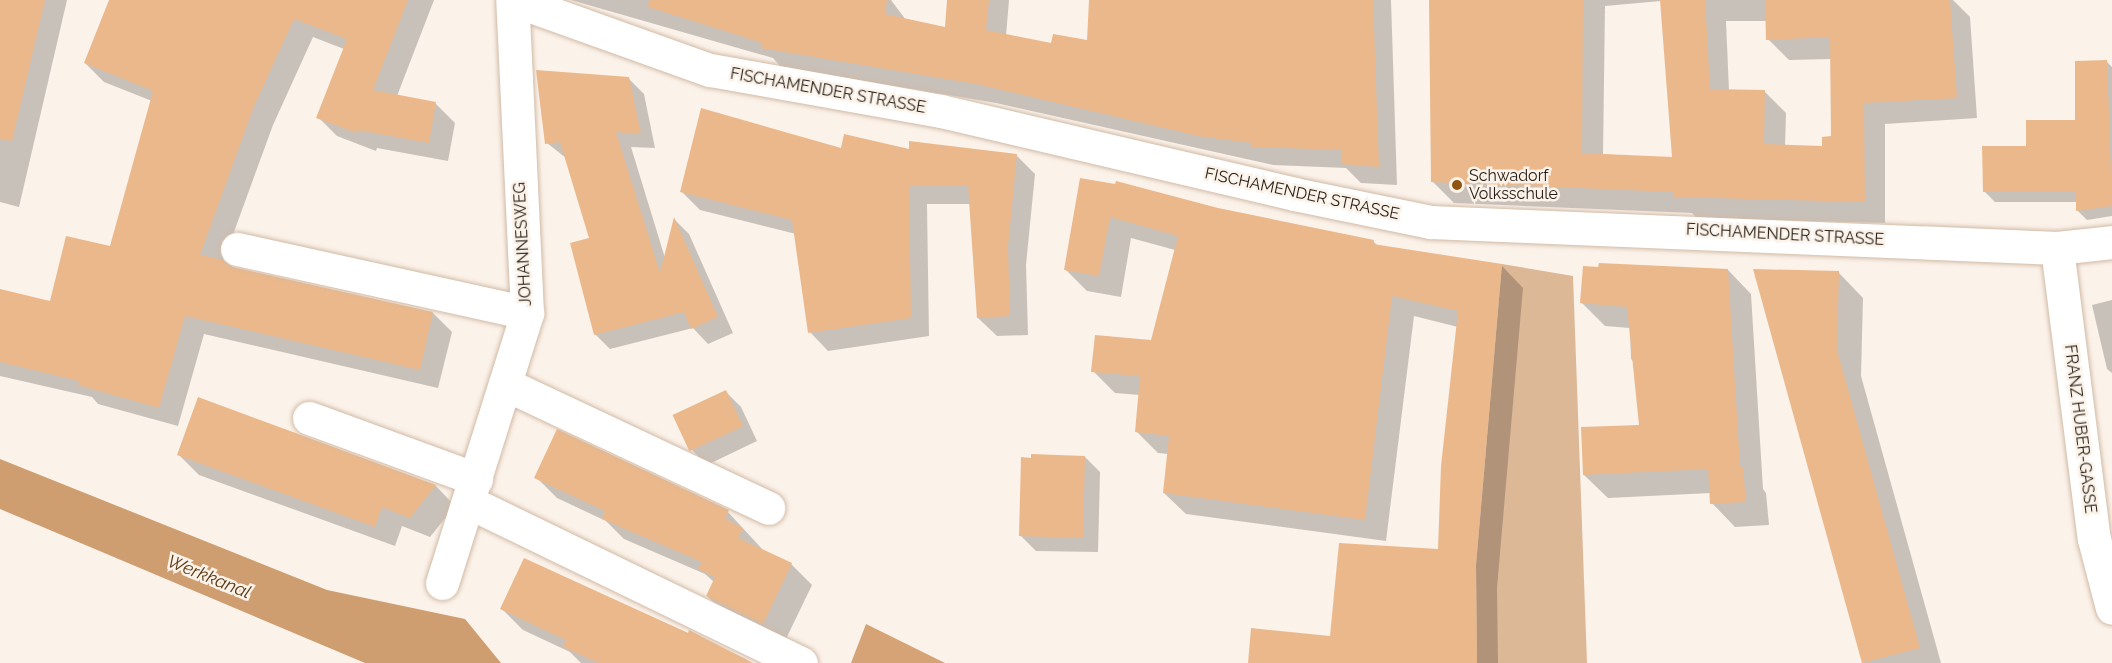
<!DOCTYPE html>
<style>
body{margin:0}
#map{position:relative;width:2112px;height:663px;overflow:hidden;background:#fbf2e9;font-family:Raleway,sans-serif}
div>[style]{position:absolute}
.green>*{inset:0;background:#ddb897}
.forest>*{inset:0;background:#d5a376}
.water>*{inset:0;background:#ce9d70}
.shadow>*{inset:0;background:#0003}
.building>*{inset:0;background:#ebb88b;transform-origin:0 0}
.roads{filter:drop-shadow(0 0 2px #d1baa6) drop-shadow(0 0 2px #d1baa6)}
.street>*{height:33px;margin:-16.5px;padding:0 16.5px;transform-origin:16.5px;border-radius:16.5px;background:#fff}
.secondary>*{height:33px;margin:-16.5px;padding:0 16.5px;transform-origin:16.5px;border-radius:16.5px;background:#fff}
.dots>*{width:16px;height:16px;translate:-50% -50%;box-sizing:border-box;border:3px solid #fbf2e9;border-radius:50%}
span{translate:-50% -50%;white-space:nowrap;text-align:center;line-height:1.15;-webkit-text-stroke:5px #fbf2e9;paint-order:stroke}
.street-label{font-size:16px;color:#251d15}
.poi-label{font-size:16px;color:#251d15}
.left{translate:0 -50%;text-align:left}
.water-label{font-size:18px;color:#5b3916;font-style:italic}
</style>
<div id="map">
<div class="green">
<i style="clip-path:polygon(1502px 264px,1573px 276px,1587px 663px,1477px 663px,1476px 565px)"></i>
</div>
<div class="forest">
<i style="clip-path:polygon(866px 624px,945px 663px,851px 663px)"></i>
</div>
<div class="water">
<i style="clip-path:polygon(0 459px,327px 590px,465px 619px,501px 663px,365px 663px,0 509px)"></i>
</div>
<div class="shadow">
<i style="clip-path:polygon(0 0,67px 0,19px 207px,0 202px)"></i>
<i style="clip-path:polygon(111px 0,434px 0,397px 96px,436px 104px,455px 123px,448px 161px,377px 148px,376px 151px,337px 136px,318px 117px,344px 49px,313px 37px,273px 125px,223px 262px,232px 269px,433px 313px,452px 332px,438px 388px,204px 334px,178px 426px,98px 404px,92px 397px,0 376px,0 291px,51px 303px,111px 248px,152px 101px,104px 82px,85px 63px)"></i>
<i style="clip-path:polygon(571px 0,891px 0,906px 20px,946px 28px,949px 0,1009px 0,1006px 36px,1053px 45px,1089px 42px,1090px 0,1391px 0,1397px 185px,1361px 183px,1346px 168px,1273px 165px,996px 103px,781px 67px,773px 58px)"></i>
<i style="clip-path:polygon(evenodd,1431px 0,1953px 0,1970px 17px,1977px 118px,1885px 124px,1885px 223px,1697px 218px,1692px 213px,1454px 203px,1433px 182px,1431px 0,1661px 1px,1673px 158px,1603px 155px,1605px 6px,1661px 1px,1431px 0,1726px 21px,1767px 21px,1768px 39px,1789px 60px,1832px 59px,1833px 138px,1823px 148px,1785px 147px,1786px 113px,1764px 91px,1729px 91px,1726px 21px)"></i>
<i style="clip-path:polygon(2107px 62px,2112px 67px,2112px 216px,2087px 220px,2077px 210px,2077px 202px,1995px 202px,1985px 192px,2028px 147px,2077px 121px)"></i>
<i style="clip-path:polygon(628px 78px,644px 94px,655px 148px,631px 147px,665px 258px,675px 220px,689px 234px,733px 333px,708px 344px,693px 328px,610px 349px,595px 334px,591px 239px,566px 158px,547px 143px)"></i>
<i style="clip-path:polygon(842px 149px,1016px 155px,1035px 174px,1026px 265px,1028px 335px,997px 336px,978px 318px,971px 204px,927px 204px,929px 336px,828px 351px,810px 332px,796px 234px,700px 210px,682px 192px)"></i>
<i style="clip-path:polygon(1081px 180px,1373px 241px,1378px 246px,1502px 266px,1523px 288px,1497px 588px,1498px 663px,1249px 663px,1331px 637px,1440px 551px,1458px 327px,1414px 316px,1386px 541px,1186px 514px,1164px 493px,1169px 454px,1158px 453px,1137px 432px,1140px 395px,1115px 393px,1093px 371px,1152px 341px,1175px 250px,1131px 238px,1121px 297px,1087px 291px,1065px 269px)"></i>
<i style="clip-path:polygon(1728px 270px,1751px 294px,1763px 489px,1766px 493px,1769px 525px,1735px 527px,1712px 503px,1711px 493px,1608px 498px,1584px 475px,1641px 426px,1637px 365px,1631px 359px,1630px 328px,1605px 326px,1582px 303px)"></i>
<i style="clip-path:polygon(1755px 271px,1839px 273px,1863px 298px,1861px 376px,1941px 663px,1863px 663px)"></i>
<i style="clip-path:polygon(2112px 300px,2112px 373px,2107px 369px,2092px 305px)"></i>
<i style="clip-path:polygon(726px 392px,741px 407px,757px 441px,707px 465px,692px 450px,675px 417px)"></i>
<i style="clip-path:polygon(199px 399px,436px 486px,455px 506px,430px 537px,402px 526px,395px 546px,199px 475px,179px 455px)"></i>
<i style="clip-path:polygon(1085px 457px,1100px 472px,1098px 552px,1036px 551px,1021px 536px)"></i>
<i style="clip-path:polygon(536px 477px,728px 512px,763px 550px,791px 564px,812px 585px,784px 643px,728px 616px,707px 596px,714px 582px,705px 574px,624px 539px,606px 521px,557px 498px)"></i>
<i style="clip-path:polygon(524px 560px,746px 659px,750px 663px,581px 663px,570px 652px,523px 630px,502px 609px)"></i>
</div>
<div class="building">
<i style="clip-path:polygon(0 0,45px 0,12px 141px,0 139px)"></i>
<i style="clip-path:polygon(109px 0,408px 0,373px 90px,436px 102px,429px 143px,358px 130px,357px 133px,316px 118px,347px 39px,294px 19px,254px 106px,200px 255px,223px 260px,233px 267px,433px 312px,420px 370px,185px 316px,159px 408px,78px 385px,79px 381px,0 362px,0 289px,50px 301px,66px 236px,110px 246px,153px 91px,84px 63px)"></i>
<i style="clip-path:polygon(649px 0,887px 0,885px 14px,945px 27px,947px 0,989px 0,986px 30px,1051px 43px,1053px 34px,1087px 40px,1089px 0,1373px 0,1379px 167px,1341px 164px,1341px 150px,1252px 147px,1252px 143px,1198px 136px,976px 84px,760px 48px,763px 43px,648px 7px)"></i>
<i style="clip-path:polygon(1429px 0,1583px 0,1582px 153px,1672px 157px,1660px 0,1705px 0,1710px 89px,1765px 90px,1764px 144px,1822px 146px,1822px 137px,1831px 136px,1830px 37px,1766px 40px,1765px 0,1950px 0,1957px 98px,1864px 103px,1865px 202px,1674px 197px,1674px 192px,1431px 182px)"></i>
<i style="clip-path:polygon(2107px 60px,2112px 206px,2076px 211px,2076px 192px,1983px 192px,1982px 146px,2026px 146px,2026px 120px,2075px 120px,2075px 61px)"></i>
<i style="clip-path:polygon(536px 70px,629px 77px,641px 134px,616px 132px,660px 273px,674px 217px,718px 317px,691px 329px,684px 312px,594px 335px,570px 243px,589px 238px,560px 142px,545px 144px)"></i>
<i style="clip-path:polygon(701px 108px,841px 148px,844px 134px,909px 149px,909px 141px,1017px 154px,1008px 246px,1010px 316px,977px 318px,968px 185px,909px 186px,911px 318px,808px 333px,792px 220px,680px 192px)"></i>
<i style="clip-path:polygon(1080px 178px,1115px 184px,1116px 181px,1218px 208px,1374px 240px,1373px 244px,1502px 264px,1476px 565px,1477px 663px,1248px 663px,1251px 628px,1330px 636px,1339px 543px,1438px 549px,1441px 466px,1458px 311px,1392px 296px,1365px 520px,1163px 493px,1169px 436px,1135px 432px,1140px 376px,1091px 372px,1095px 335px,1151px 340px,1178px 236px,1110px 217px,1099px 276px,1064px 270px)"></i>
<i style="clip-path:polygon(1599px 263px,1728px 269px,1740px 467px,1743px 467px,1746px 502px,1710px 504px,1708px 469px,1583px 475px,1581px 427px,1639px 425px,1627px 307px,1580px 303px,1583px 266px,1598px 267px)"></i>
<i style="clip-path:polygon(1753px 269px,1839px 271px,1837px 350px,1920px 648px,1862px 663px)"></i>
<i style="left:726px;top:390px;width:40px;height:59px;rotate:65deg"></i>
<i style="clip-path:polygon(198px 397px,301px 435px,436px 485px,410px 518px,382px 507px,375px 527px,177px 455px)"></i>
<i style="clip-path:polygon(557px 429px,729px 510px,725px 519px,743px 528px,738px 538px,792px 563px,763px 624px,706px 596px,715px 577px,698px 569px,702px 562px,602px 519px,605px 511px,534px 478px)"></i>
<i style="clip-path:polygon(1031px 454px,1085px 456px,1083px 538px,1019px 536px,1021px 457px,1031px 458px)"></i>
<i style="clip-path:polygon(524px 558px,688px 633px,689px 630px,753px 663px,599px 663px,563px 647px,566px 640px,500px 609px)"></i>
</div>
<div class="roads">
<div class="street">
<i style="left:2057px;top:248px;width:293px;rotate:82.8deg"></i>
<i style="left:2094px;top:539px;width:71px;rotate:75.4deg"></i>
<i style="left:237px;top:249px;width:297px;rotate:12.4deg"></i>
<i style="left:505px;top:384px;width:291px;rotate:25.2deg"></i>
<i style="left:309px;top:418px;width:178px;rotate:20.1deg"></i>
<i style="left:469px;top:502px;width:369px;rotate:25.9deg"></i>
<i style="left:442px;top:583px;width:283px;rotate:-72.5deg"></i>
<i style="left:527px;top:313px;width:313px;rotate:-92.7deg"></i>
</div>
<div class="secondary">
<i style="left:514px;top:0;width:208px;rotate:19.7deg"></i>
<i style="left:710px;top:70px;width:235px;rotate:10.1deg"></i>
<i style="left:941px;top:111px;width:363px;rotate:13.2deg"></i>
<i style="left:1294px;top:194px;width:139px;rotate:11.6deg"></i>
<i style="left:1430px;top:222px;width:628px;rotate:2.37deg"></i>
<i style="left:2057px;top:248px;width:55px;rotate:-6.2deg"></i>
</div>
</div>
<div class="dots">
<i style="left:1457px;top:185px;background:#8e5410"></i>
</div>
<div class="street-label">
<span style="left:828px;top:91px;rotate:10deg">FISCHAMENDER STRASSE</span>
<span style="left:1302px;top:194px;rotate:12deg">FISCHAMENDER STRASSE</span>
<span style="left:1785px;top:235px;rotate:3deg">FISCHAMENDER STRASSE</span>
<span style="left:523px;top:244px;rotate:-93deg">JOHANNESWEG</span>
<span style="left:2080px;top:429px;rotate:83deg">FRANZ HUBER-GASSE</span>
</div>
<div class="poi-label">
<span class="left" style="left:1469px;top:185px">Schwadorf<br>Volksschule</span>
</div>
<div class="water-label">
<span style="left:209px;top:577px;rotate:22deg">Werkkanal</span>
</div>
</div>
